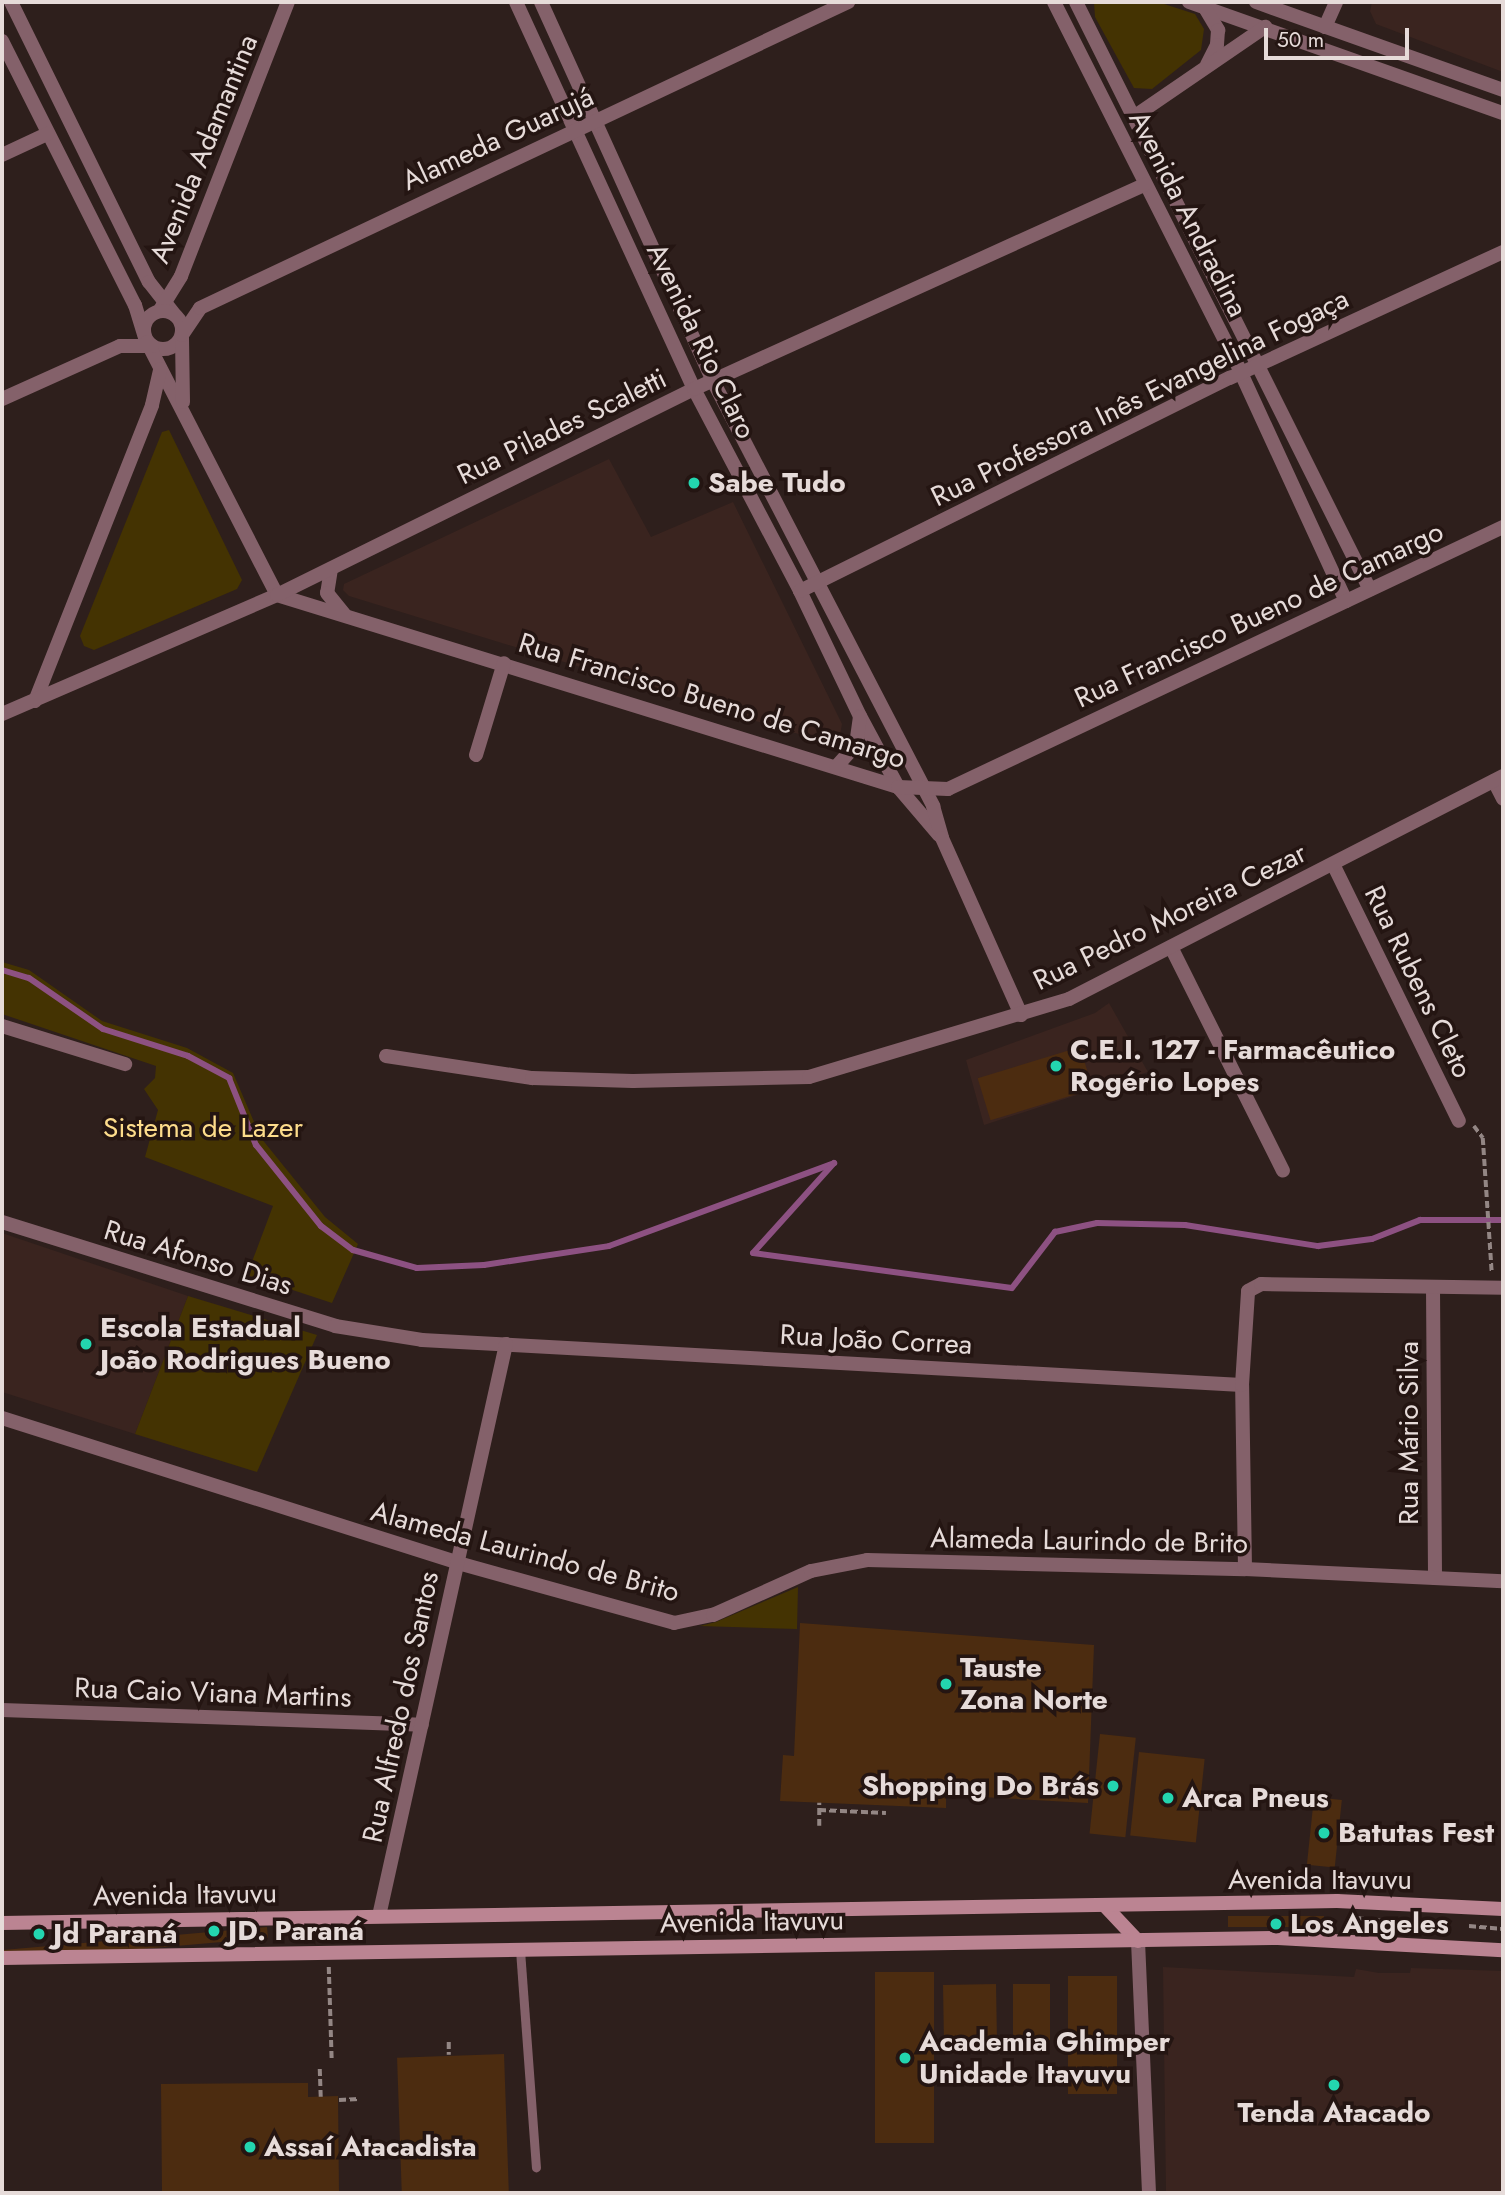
<!DOCTYPE html>
<meta charset="utf-8">
<style>
body{margin:0}
#map{position:relative;width:1505px;height:2195px;overflow:hidden;background:#2e1f1c;font-family:Jost,sans-serif}
div>[style]{position:absolute}
.built>*{inset:0;background:#3a241f}
.green>*{inset:0;background:#443302}
.stream>*{height:6px;margin:-3px;padding:0 3px;transform-origin:3px;border-radius:3px;background:#8d5182}
.building>*{inset:0;background:#4c2c10;transform-origin:0 0}
.path>*{height:3.5px;margin-top:-1.75px;transform-origin:0;background:repeating-linear-gradient(90deg,#938684 0 7px,transparent 0 10.5px)}
.service>*{height:9px;margin:-4.5px;padding:0 4.5px;transform-origin:4.5px;border-radius:4.5px;background:#84616a}
.minor>*{height:14px;margin:-7px;padding:0 7px;transform-origin:7px;border-radius:7px;background:#84616a}
.minor>.ring{margin:-7px;padding:0;box-sizing:content-box;background:none;border:14px solid #84616a;border-radius:50%}
.secondary>*{height:14px;margin:-7px;padding:0 7px;transform-origin:7px;border-radius:7px;background:#bb8492}
.dots>*{width:19px;height:19px;translate:-50% -50%;box-sizing:border-box;border:4px solid #241512;border-radius:50%}
span{translate:-50% -50%;white-space:nowrap;text-align:center;line-height:1.15;-webkit-text-stroke:7px #241512;paint-order:stroke}
.street-label{font-size:28px;color:#e6dbd9}
.poi-label{font-size:28px;color:#e6dbd9;font-weight:700}
.left{translate:0 -50%;text-align:left}
.right{translate:-100% -50%;text-align:right}
.park-label{font-size:28px;color:#fddc8b}
.frame{position:absolute;inset:0;border:4px solid #e6dbd9;pointer-events:none}
.scale{position:absolute;left:1264px;top:28px;width:145px;height:32px;box-sizing:border-box;border:4px solid #e6dbd9;border-top:0;padding-left:9px;font-size:21px;line-height:24px;white-space:nowrap;color:#e6dbd9;-webkit-text-stroke:5px #241512;paint-order:stroke}
</style>
<div id="map">
<div class="built">
<i style="clip-path:polygon(1372px 2px,1503px 2px,1503px 72px,1376px 24px,1370px 11px)"></i>
<i style="clip-path:polygon(609px 459px,651px 537px,733px 502px,842px 724px,840px 735px,831px 744px,349px 596px,343px 590px,344px 584px)"></i>
<i style="clip-path:polygon(1109px 1003px,1148px 1072px,984px 1125px,966px 1060px,1095px 1013px)"></i>
<i style="clip-path:polygon(2px 1233px,188px 1296px,135px 1434px,2px 1392px)"></i>
<i style="clip-path:polygon(1163px 1967px,1354px 1977px,1356px 1969px,1379px 1973px,1410px 1973px,1411px 1968px,1503px 1971px,1503px 2193px,1166px 2193px)"></i>
</div>
<div class="green">
<i style="clip-path:polygon(1094px 2px,1158px 2px,1195px 14px,1204px 29px,1201px 50px,1152px 89px,1134px 88px,1095px 17px)"></i>
<i style="clip-path:polygon(169px 430px,242px 580px,237px 589px,94px 650px,84px 646px,80px 636px,162px 432px)"></i>
<i style="clip-path:polygon(2px 962px,29px 970px,102px 1021px,187px 1048px,233px 1073px,261px 1138px,325px 1217px,358px 1244px,332px 1303px,247px 1275px,273px 1206px,145px 1157px,158px 1110px,144px 1089px,155px 1078px,156px 1066px,2px 1014px)"></i>
<i style="clip-path:polygon(188px 1296px,317px 1335px,257px 1472px,135px 1434px)"></i>
<i style="clip-path:polygon(798px 1587px,797px 1629px,700px 1626px,716px 1622px)"></i>
</div>
<div class="stream">
<i style="left:2px;top:970px;width:28px;rotate:17deg"></i>
<i style="left:29px;top:978px;width:90px;rotate:34.6deg"></i>
<i style="left:103px;top:1029px;width:89px;rotate:17.6deg"></i>
<i style="left:188px;top:1056px;width:47px;rotate:28.2deg"></i>
<i style="left:229px;top:1078px;width:72px;rotate:68.1deg"></i>
<i style="left:256px;top:1145px;width:104px;rotate:51.3deg"></i>
<i style="left:321px;top:1226px;width:40px;rotate:37deg"></i>
<i style="left:353px;top:1250px;width:66px;rotate:15.7deg"></i>
<i style="left:417px;top:1268px;width:67px;rotate:-2.6deg"></i>
<i style="left:484px;top:1265px;width:126px;rotate:-8.6deg"></i>
<i style="left:609px;top:1246px;width:240px;rotate:-20.2deg"></i>
<i style="left:834px;top:1163px;width:121px;rotate:132deg"></i>
<i style="left:753px;top:1253px;width:261px;rotate:7.7deg"></i>
<i style="left:1012px;top:1288px;width:71px;rotate:-52.5deg"></i>
<i style="left:1055px;top:1232px;width:43px;rotate:-12.1deg"></i>
<i style="left:1097px;top:1223px;width:88px;rotate:1.3deg"></i>
<i style="left:1185px;top:1225px;width:135px;rotate:9deg"></i>
<i style="left:1318px;top:1246px;width:54px;rotate:-7.4deg"></i>
<i style="left:1372px;top:1239px;width:52px;rotate:-21.6deg"></i>
<i style="left:1420px;top:1220px;width:83px"></i>
</div>
<div class="building">
<i style="left:1080px;top:1047px;width:44px;height:107px;rotate:73deg"></i>
<i style="clip-path:polygon(800px 1623px,1094px 1645px,1088px 1803px,946px 1795px,946px 1808px,780px 1801px,783px 1755px,794px 1756px)"></i>
<i style="left:1100px;top:1734px;width:36px;height:100px;rotate:6deg"></i>
<i style="left:1139px;top:1752px;width:66px;height:84px;rotate:6deg"></i>
<i style="left:1314px;top:1797px;width:28px;height:68px;rotate:6deg"></i>
<i style="left:1228px;top:1916px;width:96px;height:11px"></i>
<i style="left:267px;top:1927px;width:11px;height:265px;rotate:85deg"></i>
<i style="left:875px;top:1972px;width:59px;height:171px"></i>
<i style="left:1068px;top:1976px;width:49px;height:118px"></i>
<i style="left:996px;top:1984px;width:62px;height:53px;rotate:89deg"></i>
<i style="left:1013px;top:1984px;width:37px;height:56px"></i>
<i style="left:504px;top:2054px;width:139px;height:107px;rotate:88deg"></i>
<i style="clip-path:polygon(308px 2083px,308px 2097px,338px 2096px,339px 2193px,162px 2193px,161px 2084px)"></i>
</div>
<div class="path">
<i style="left:1474px;top:1126px;width:15px;rotate:53deg"></i>
<i style="left:1483px;top:1138px;width:134px;rotate:86.2deg"></i>
<i style="left:819px;top:1810px;width:67px;rotate:2.6deg"></i>
<i style="left:819px;top:1826px;width:23px;rotate:-90deg"></i>
<i style="left:1357px;top:1918px;width:45px;rotate:6.3deg"></i>
<i style="left:1469px;top:1926px;width:34px;rotate:5deg"></i>
<i style="left:329px;top:1967px;width:93px;rotate:88.2deg"></i>
<i style="left:449px;top:2042px;width:13px;rotate:90deg"></i>
<i style="left:320px;top:2069px;width:28px;rotate:88deg"></i>
<i style="left:339px;top:2100px;width:20px;rotate:-3deg"></i>
</div>
<div class="service">
<i style="left:520px;top:1950px;width:218px;rotate:85.8deg"></i>
</div>
<div class="minor">
<i style="left:11px;top:2px;width:312px;rotate:63.8deg"></i>
<i style="left:149px;top:282px;width:42px;rotate:51.8deg"></i>
<i style="left:516px;top:2px;width:426px;rotate:65.3deg"></i>
<i style="left:694px;top:389px;width:228px;rotate:62.3deg"></i>
<i style="left:800px;top:591px;width:139px;rotate:64.4deg"></i>
<i style="left:860px;top:716px;width:81px;rotate:61.8deg"></i>
<i style="left:898px;top:787px;width:63px;rotate:49.5deg"></i>
<i style="left:541px;top:2px;width:416px;rotate:65.6deg"></i>
<i style="left:713px;top:381px;width:479px;rotate:62.6deg"></i>
<i style="left:933px;top:806px;width:33px;rotate:74deg"></i>
<i style="left:942px;top:838px;width:194px;rotate:65.9deg"></i>
<i style="left:1054px;top:2px;width:415px;rotate:63.2deg"></i>
<i style="left:1241px;top:373px;width:251px;rotate:65.3deg"></i>
<i style="left:1076px;top:2px;width:657px;rotate:63.43deg"></i>
<i style="left:1189px;top:2px;width:333px;rotate:19.5deg"></i>
<i style="left:1256px;top:2px;width:262px;rotate:19.6deg"></i>
<i style="left:1205px;top:8px;width:26px;rotate:59deg"></i>
<i style="left:1218px;top:30px;width:15px;rotate:94deg"></i>
<i style="left:1217px;top:45px;width:22px;rotate:117deg"></i>
<i style="left:1325px;top:27px;width:27px;rotate:-66deg"></i>
<i style="left:2px;top:41px;width:296px;rotate:63.3deg"></i>
<i style="left:135px;top:305px;width:34px;rotate:73deg"></i>
<i style="left:1135px;top:116px;width:158px;rotate:-34.4deg"></i>
<i style="left:2px;top:155px;width:50px;rotate:-25deg"></i>
<i style="left:160px;top:310px;width:40px;rotate:-58deg"></i>
<i style="left:181px;top:276px;width:294px;rotate:-68.7deg"></i>
<i class="ring" style="left:144px;top:311px;width:24px;height:24px"></i>
<i style="left:147px;top:342px;width:284px;rotate:62.8deg"></i>
<i style="left:277px;top:595px;width:650px;rotate:17.18deg"></i>
<i style="left:898px;top:787px;width:50px;rotate:2.3deg"></i>
<i style="left:948px;top:789px;width:614px;rotate:-25.27deg"></i>
<i style="left:2px;top:399px;width:129px;rotate:-24.2deg"></i>
<i style="left:120px;top:346px;width:32px"></i>
<i style="left:183px;top:402px;width:67px;rotate:-90.9deg"></i>
<i style="left:182px;top:335px;width:32px;rotate:-56deg"></i>
<i style="left:200px;top:308px;width:717px;rotate:-25.28deg"></i>
<i style="left:331px;top:569px;width:24px;rotate:99deg"></i>
<i style="left:327px;top:593px;width:28px;rotate:51deg"></i>
<i style="left:800px;top:591px;width:480px;rotate:-26.4deg"></i>
<i style="left:1230px;top:378px;width:301px;rotate:-24.8deg"></i>
<i style="left:35px;top:701px;width:318px;rotate:-68.4deg"></i>
<i style="left:152px;top:405px;width:37px;rotate:-77deg"></i>
<i style="left:2px;top:714px;width:300px;rotate:-23.4deg"></i>
<i style="left:277px;top:595px;width:465px;rotate:-26.3deg"></i>
<i style="left:694px;top:389px;width:495px;rotate:-24.4deg"></i>
<i style="left:476px;top:755px;width:96px;rotate:-73.1deg"></i>
<i style="left:836px;top:767px;width:30px;rotate:-48deg"></i>
<i style="left:856px;top:745px;width:28px;rotate:-82deg"></i>
<i style="left:1494px;top:781px;width:20px;rotate:63deg"></i>
<i style="left:1333px;top:864px;width:286px;rotate:63.9deg"></i>
<i style="left:1171px;top:947px;width:250px;rotate:63.4deg"></i>
<i style="left:2px;top:1026px;width:129px;rotate:17.2deg"></i>
<i style="left:386px;top:1056px;width:148px;rotate:8.6deg"></i>
<i style="left:532px;top:1078px;width:101px;rotate:1.7deg"></i>
<i style="left:633px;top:1081px;width:176px;rotate:-1.3deg"></i>
<i style="left:809px;top:1077px;width:271px;rotate:-16.7deg"></i>
<i style="left:1069px;top:999px;width:488px;rotate:-27.2deg"></i>
<i style="left:2px;top:1222px;width:349px;rotate:17.3deg"></i>
<i style="left:335px;top:1326px;width:88px;rotate:9.1deg"></i>
<i style="left:422px;top:1340px;width:821px;rotate:3.14deg"></i>
<i style="left:1433px;top:1288px;width:290px;rotate:89.6deg"></i>
<i style="left:2px;top:1418px;width:478px;rotate:17.6deg"></i>
<i style="left:458px;top:1563px;width:224px;rotate:15.5deg"></i>
<i style="left:674px;top:1623px;width:40px;rotate:-12deg"></i>
<i style="left:713px;top:1615px;width:107px;rotate:-24.2deg"></i>
<i style="left:811px;top:1571px;width:57px;rotate:-11.1deg"></i>
<i style="left:867px;top:1560px;width:378px;rotate:1.4deg"></i>
<i style="left:1245px;top:1569px;width:258px;rotate:2.7deg"></i>
<i style="left:1245px;top:1569px;width:184px;rotate:-90.9deg"></i>
<i style="left:1242px;top:1385px;width:94px;rotate:-86.3deg"></i>
<i style="left:1248px;top:1291px;width:15px;rotate:-28deg"></i>
<i style="left:1261px;top:1284px;width:242px;rotate:0.9deg"></i>
<i style="left:2px;top:1710px;width:420px;rotate:2deg"></i>
<i style="left:379px;top:1916px;width:586px;rotate:-77.48deg"></i>
<i style="left:1138px;top:1941px;width:252px;rotate:87.5deg"></i>
</div>
<div class="secondary">
<i style="left:1105px;top:1906px;width:48px;rotate:46.7deg"></i>
<i style="left:2px;top:1923px;width:1335px;rotate:-0.94deg"></i>
<i style="left:1337px;top:1901px;width:166px;rotate:2.8deg"></i>
<i style="left:2px;top:1958px;width:1276px;rotate:-0.9deg"></i>
<i style="left:1278px;top:1938px;width:225px;rotate:3.1deg"></i>
</div>
<div class="dots">
<i style="left:694px;top:483px;background:#23d5af"></i>
<i style="left:1056px;top:1066px;background:#23d5af"></i>
<i style="left:86px;top:1344px;background:#23d5af"></i>
<i style="left:946px;top:1684px;background:#23d5af"></i>
<i style="left:1113px;top:1786px;background:#23d5af"></i>
<i style="left:1168px;top:1798px;background:#23d5af"></i>
<i style="left:1324px;top:1833px;background:#23d5af"></i>
<i style="left:1276px;top:1924px;background:#23d5af"></i>
<i style="left:214px;top:1931px;background:#23d5af"></i>
<i style="left:39px;top:1934px;background:#23d5af"></i>
<i style="left:905px;top:2058px;background:#23d5af"></i>
<i style="left:1334px;top:2085px;background:#23d5af"></i>
<i style="left:250px;top:2147px;background:#23d5af"></i>
</div>
<div class="street-label">
<span style="left:498px;top:139px;rotate:-25deg">Alameda Guarujá</span>
<span style="left:204px;top:149px;rotate:-68deg">Avenida Adamantina</span>
<span style="left:1188px;top:214px;rotate:63deg">Avenida Andradina</span>
<span style="left:701px;top:341px;rotate:64deg">Avenida Rio Claro</span>
<span style="left:1140px;top:398px;rotate:-26deg">Rua Professora Inês Evangelina Fogaça</span>
<span style="left:562px;top:427px;rotate:-26deg">Rua Pilades Scaletti</span>
<span style="left:1259px;top:615px;rotate:-25deg">Rua Francisco Bueno de Camargo</span>
<span style="left:712px;top:701px;rotate:17deg">Rua Francisco Bueno de Camargo</span>
<span style="left:1170px;top:917px;rotate:-26deg">Rua Pedro Moreira Cezar</span>
<span style="left:1418px;top:982px;rotate:64deg">Rua Rubens Cleto</span>
<span style="left:198px;top:1258px;rotate:17deg">Rua Afonso Dias</span>
<span style="left:876px;top:1340px;rotate:3deg">Rua João Correa</span>
<span style="left:1409px;top:1433px;rotate:-90deg">Rua Mário Silva</span>
<span style="left:1089px;top:1541px;rotate:1deg">Alameda Laurindo de Brito</span>
<span style="left:525px;top:1552px;rotate:15deg">Alameda Laurindo de Brito</span>
<span style="left:213px;top:1693px;rotate:2deg">Rua Caio Viana Martins</span>
<span style="left:401px;top:1707px;rotate:-78deg">Rua Alfredo dos Santos</span>
<span style="left:1320px;top:1880px">Avenida Itavuvu</span>
<span style="left:185px;top:1895px;rotate:-1deg">Avenida Itavuvu</span>
<span style="left:752px;top:1922px;rotate:-1deg">Avenida Itavuvu</span>
</div>
<div class="poi-label">
<span class="left" style="left:708px;top:483px">Sabe Tudo</span>
<span class="left" style="left:1070px;top:1066px">C.E.I. 127 - Farmacêutico<br>Rogério Lopes</span>
<span class="left" style="left:100px;top:1344px">Escola Estadual<br>João Rodrigues Bueno</span>
<span class="left" style="left:960px;top:1684px">Tauste<br>Zona Norte</span>
<span class="right" style="left:1099px;top:1786px">Shopping Do Brás</span>
<span class="left" style="left:1182px;top:1798px">Arca Pneus</span>
<span class="left" style="left:1338px;top:1833px">Batutas Fest</span>
<span class="left" style="left:1290px;top:1924px">Los Angeles</span>
<span class="left" style="left:228px;top:1931px">JD. Paraná</span>
<span class="left" style="left:53px;top:1934px">Jd Paraná</span>
<span class="left" style="left:919px;top:2058px">Academia Ghimper<br>Unidade Itavuvu</span>
<span style="left:1334px;top:2113px">Tenda Atacado</span>
<span class="left" style="left:264px;top:2147px">Assaí Atacadista</span>
</div>
<div class="park-label">
<span style="left:203px;top:1128px">Sistema de Lazer</span>
</div>
<div class="frame"></div>
<div class="scale">50 m</div>
</div>
